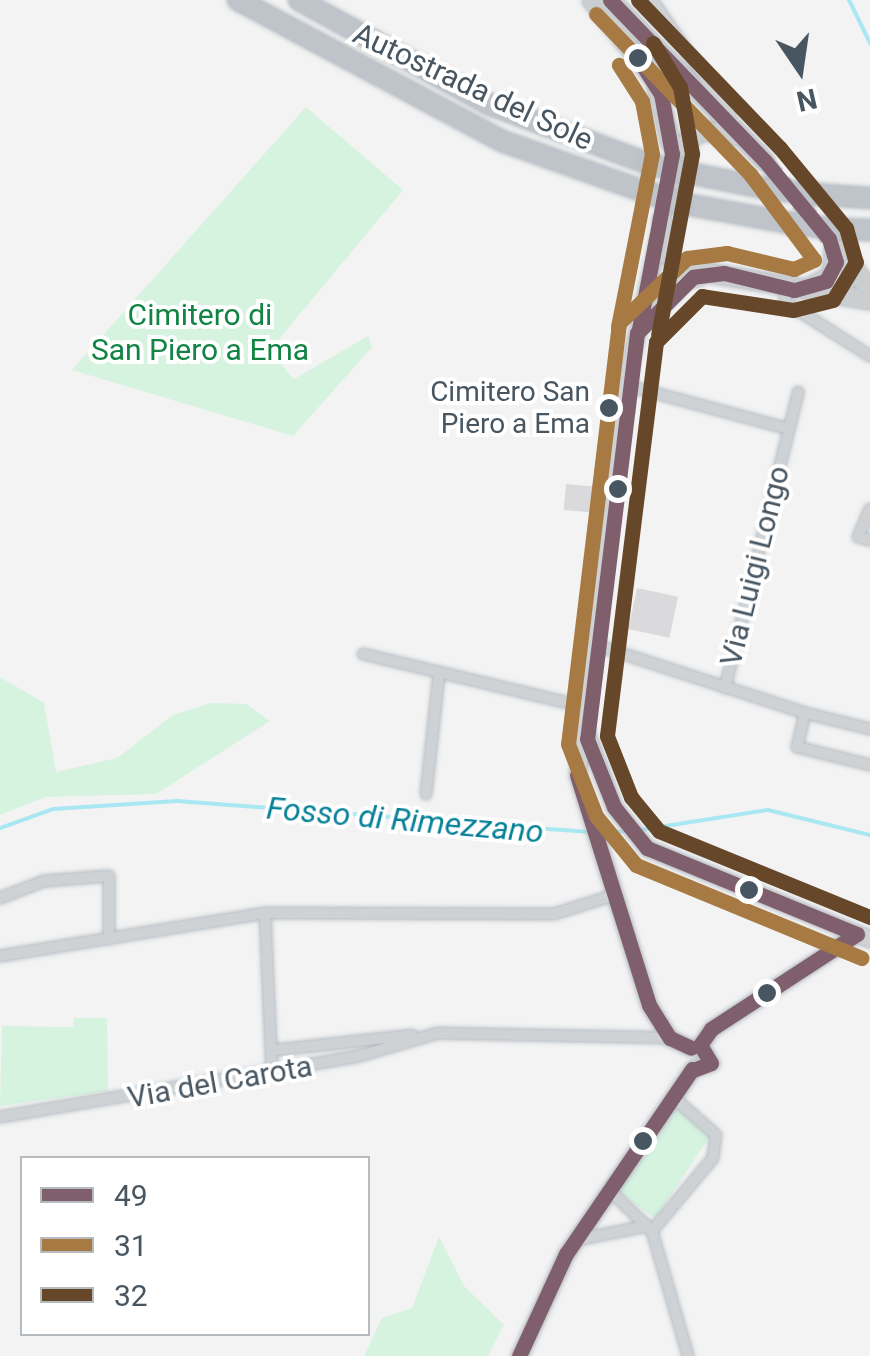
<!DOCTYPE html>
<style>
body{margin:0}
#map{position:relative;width:870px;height:1356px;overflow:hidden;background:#f3f3f3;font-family:Roboto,sans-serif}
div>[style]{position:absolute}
.green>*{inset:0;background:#d6f3e0}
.stream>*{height:4px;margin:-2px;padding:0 2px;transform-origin:2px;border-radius:2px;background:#a9e7f2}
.building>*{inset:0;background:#dadadc;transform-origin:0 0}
.primary-tunnel>*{height:18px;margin-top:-9px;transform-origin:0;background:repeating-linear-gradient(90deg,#c8ccce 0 18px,transparent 0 27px)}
.roads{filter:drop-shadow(0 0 2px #b7bdc3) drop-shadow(0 0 2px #b7bdc3)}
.street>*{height:10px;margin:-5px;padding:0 5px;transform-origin:5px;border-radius:5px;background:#ced2d4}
.secondary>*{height:15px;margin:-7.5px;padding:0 7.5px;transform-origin:7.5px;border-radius:7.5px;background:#ced2d5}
.primary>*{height:18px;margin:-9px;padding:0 9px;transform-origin:9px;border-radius:9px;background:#caced1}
.highway>*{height:20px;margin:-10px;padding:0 10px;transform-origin:10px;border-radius:10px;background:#bec4c9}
.bridges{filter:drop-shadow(0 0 2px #b7bdc3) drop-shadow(0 0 2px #b7bdc3)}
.highway-bridge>*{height:20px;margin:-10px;padding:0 10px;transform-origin:10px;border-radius:10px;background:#bec4c9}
.bus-1>*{height:15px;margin:-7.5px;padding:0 7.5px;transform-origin:7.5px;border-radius:7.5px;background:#805f6d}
.bus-2>*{height:15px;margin:-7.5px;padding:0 7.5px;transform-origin:7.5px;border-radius:7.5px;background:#a77943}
.bus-3>*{height:15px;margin:-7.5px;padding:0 7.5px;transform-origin:7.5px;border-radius:7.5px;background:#67472a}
.dots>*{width:28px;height:28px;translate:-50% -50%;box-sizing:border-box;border:5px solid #fff;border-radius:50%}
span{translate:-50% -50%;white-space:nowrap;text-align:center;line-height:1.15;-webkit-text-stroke:8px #fff;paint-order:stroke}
.bus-label{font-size:28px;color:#485661}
.right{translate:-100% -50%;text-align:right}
.street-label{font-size:30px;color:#485661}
.park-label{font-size:30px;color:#118343}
.water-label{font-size:32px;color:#068197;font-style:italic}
.legend{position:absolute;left:20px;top:1156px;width:350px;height:180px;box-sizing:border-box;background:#fff;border:2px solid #b6bbc0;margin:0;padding:12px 18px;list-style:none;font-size:30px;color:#485661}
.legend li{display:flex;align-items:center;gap:20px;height:50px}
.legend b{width:50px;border:2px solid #b6bbc0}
.north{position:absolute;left:750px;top:20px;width:100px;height:100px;-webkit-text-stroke:8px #fff;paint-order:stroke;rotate:167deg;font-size:28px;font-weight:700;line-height:40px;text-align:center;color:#485661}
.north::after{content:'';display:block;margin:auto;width:35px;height:45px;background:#485661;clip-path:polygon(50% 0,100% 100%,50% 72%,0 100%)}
</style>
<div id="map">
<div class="green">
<i style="clip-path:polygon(306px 107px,403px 190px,269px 351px,294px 379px,368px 336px,372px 347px,293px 436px,72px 370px)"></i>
<i style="clip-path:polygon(0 677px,44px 703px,56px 772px,117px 758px,173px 715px,211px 703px,246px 704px,270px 721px,156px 794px,45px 797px,0 815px)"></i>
<i style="clip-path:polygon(74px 1018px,107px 1018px,108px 1091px,0 1106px,2px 1026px,73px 1027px)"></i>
<i style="clip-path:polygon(678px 1107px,710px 1136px,655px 1219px,616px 1189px)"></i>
<i style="clip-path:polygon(439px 1237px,464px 1286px,504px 1325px,488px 1356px,364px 1356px,382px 1318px,412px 1308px)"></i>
</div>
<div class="stream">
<i style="left:849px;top:0;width:48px;rotate:64deg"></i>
<i style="left:0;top:828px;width:56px;rotate:-19.7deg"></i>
<i style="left:53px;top:809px;width:124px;rotate:-3.7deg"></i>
<i style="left:177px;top:801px;width:414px;rotate:4.3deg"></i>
<i style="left:640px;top:830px;width:130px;rotate:-8.9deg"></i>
<i style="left:768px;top:810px;width:105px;rotate:13.8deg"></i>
<i style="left:600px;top:832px;width:25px;rotate:-2deg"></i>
</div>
<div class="building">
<i style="left:566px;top:484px;width:35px;height:26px;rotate:5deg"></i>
<i style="left:637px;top:588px;width:42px;height:42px;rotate:12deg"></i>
</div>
<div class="primary-tunnel">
<i style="left:765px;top:161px;width:114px;rotate:50.7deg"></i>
<i style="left:662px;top:220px;width:75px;rotate:-75.4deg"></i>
</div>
<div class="roads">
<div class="street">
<i style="left:652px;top:0;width:138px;rotate:55.6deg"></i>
<i style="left:786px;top:290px;width:12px;rotate:95deg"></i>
<i style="left:785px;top:302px;width:101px;rotate:32.4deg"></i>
<i style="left:625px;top:385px;width:170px;rotate:15deg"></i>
<i style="left:870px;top:509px;width:30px;rotate:113deg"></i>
<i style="left:858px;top:537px;width:12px;rotate:14deg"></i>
<i style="left:596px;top:645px;width:220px;rotate:18deg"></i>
<i style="left:363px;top:654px;width:228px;rotate:13.4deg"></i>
<i style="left:725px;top:688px;width:305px;rotate:-76.1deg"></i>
<i style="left:870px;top:729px;width:67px;rotate:-166.2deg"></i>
<i style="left:805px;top:713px;width:35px;rotate:103deg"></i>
<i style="left:797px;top:747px;width:75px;rotate:13.9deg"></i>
<i style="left:426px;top:794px;width:121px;rotate:-83.8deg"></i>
<i style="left:0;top:898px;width:47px;rotate:-21.1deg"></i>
<i style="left:44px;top:881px;width:65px;rotate:-4.4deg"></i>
<i style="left:109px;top:876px;width:63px;rotate:90deg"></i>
<i style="left:265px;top:913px;width:159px;rotate:87.5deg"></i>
<i style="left:0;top:956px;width:268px;rotate:-9.2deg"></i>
<i style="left:265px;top:913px;width:289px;rotate:0.2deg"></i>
<i style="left:554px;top:914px;width:60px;rotate:-17.5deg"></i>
<i style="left:275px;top:1050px;width:138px;rotate:-6.2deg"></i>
<i style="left:0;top:1117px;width:361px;rotate:-9.6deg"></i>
<i style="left:356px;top:1057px;width:85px;rotate:-16.3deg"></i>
<i style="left:438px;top:1033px;width:232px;rotate:1.2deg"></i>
<i style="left:608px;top:1189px;width:61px;rotate:43.7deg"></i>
<i style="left:652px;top:1231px;width:95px;rotate:-50.1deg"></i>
<i style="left:713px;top:1158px;width:23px;rotate:-83deg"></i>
<i style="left:716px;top:1135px;width:56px;rotate:-138.6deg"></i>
<i style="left:652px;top:1231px;width:130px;rotate:73.9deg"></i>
<i style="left:576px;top:1240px;width:72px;rotate:-11.2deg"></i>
</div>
<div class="secondary">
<i style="left:660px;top:230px;width:159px;rotate:102.7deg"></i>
<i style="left:625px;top:385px;width:392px;rotate:97deg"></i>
<i style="left:577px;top:774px;width:242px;rotate:72.7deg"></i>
<i style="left:649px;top:1005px;width:39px;rotate:58deg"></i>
<i style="left:670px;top:1038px;width:23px;rotate:25deg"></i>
<i style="left:642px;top:325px;width:62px;rotate:-45.7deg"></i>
<i style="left:685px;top:281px;width:25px;rotate:-18deg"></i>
<i style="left:586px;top:732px;width:80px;rotate:69.5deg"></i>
<i style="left:614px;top:807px;width:53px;rotate:51.2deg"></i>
<i style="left:647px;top:848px;width:241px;rotate:22.2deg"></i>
<i style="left:700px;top:1045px;width:19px;rotate:-55deg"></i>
<i style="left:711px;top:1029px;width:174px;rotate:-33.1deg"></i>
<i style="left:692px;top:1069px;width:20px;rotate:-18deg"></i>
<i style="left:711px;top:1063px;width:21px;rotate:-121deg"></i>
<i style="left:519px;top:1356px;width:112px;rotate:-65.3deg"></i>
<i style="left:566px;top:1254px;width:224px;rotate:-55.7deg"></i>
</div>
<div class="primary">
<i style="left:592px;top:0;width:102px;rotate:51.8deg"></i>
<i style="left:655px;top:80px;width:66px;rotate:76deg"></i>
<i style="left:610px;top:0;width:223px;rotate:46.1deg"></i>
<i style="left:681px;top:147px;width:26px;rotate:-39deg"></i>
<i style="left:701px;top:131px;width:35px;rotate:7deg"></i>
<i style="left:662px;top:220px;width:32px;rotate:83deg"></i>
<i style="left:666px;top:252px;width:21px;rotate:49deg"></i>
<i style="left:680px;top:268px;width:193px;rotate:9.6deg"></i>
<i style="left:837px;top:249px;width:52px;rotate:50.5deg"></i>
<i style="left:809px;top:288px;width:26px;rotate:-28deg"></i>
<i style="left:832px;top:276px;width:27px;rotate:-86deg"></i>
</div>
<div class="highway">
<i style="left:238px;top:0;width:299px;rotate:28.1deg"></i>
<i style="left:502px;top:141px;width:158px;rotate:19.6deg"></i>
<i style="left:299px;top:0;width:219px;rotate:28.7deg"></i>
<i style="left:491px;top:105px;width:170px;rotate:20.4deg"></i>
<i style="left:683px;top:172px;width:89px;rotate:11.1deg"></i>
<i style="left:812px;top:194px;width:58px;rotate:3.9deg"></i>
<i style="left:680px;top:203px;width:116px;rotate:10.4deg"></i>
<i style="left:838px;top:229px;width:32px;rotate:2deg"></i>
</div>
</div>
<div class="bridges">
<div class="highway-bridge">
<i style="left:650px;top:164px;width:34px;rotate:14deg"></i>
<i style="left:770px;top:189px;width:42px;rotate:6.8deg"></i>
<i style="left:651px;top:194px;width:30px;rotate:17deg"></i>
<i style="left:794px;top:224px;width:44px;rotate:6.5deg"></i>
</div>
</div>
<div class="bus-1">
<i style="left:610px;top:0;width:223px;rotate:46.1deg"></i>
<i style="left:765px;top:161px;width:101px;rotate:50.6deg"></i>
<i style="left:829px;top:239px;width:24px;rotate:73deg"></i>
<i style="left:836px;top:262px;width:21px;rotate:118deg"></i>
<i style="left:826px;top:281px;width:33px;rotate:164deg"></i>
<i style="left:794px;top:290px;width:72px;rotate:-166.3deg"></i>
<i style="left:724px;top:273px;width:31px;rotate:173deg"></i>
<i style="left:693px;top:277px;width:79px;rotate:135deg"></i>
<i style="left:637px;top:333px;width:409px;rotate:97deg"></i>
<i style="left:587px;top:739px;width:73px;rotate:68.3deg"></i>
<i style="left:614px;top:807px;width:53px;rotate:51.2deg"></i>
<i style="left:647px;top:848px;width:227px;rotate:22.3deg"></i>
<i style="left:634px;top:52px;width:50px;rotate:57.3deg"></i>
<i style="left:661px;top:94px;width:61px;rotate:79.6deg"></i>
<i style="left:672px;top:154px;width:177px;rotate:100.7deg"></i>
<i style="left:577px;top:775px;width:241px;rotate:72.6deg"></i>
<i style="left:649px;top:1005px;width:39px;rotate:58deg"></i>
<i style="left:670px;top:1038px;width:23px;rotate:25deg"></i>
<i style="left:693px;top:1070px;width:19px;rotate:-21deg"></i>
<i style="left:711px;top:1063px;width:21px;rotate:-121deg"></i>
<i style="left:700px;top:1045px;width:19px;rotate:-55deg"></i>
<i style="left:711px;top:1029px;width:174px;rotate:-33.1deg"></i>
<i style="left:519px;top:1356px;width:112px;rotate:-65.3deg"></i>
<i style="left:566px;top:1254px;width:224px;rotate:-55.7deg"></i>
</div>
<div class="bus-2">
<i style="left:596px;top:14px;width:222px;rotate:46.1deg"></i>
<i style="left:750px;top:174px;width:107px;rotate:53.3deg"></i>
<i style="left:814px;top:260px;width:22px;rotate:156deg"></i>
<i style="left:794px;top:269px;width:69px;rotate:-166.6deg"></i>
<i style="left:727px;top:253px;width:40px;rotate:172.9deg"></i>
<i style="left:687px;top:258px;width:94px;rotate:136.3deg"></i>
<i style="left:619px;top:323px;width:424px;rotate:96.9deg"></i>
<i style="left:568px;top:744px;width:77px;rotate:68.7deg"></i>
<i style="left:596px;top:816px;width:63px;rotate:50.8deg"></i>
<i style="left:636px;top:865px;width:244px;rotate:22.4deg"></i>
<i style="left:618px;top:327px;width:176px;rotate:-78.9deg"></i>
<i style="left:652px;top:154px;width:54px;rotate:-100.7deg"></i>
<i style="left:642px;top:101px;width:43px;rotate:-122.6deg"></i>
</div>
<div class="bus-3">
<i style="left:638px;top:0;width:205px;rotate:46.2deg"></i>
<i style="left:780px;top:148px;width:104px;rotate:50.5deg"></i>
<i style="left:846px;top:228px;width:35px;rotate:74deg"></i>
<i style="left:856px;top:262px;width:44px;rotate:121.2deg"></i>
<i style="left:833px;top:300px;width:41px;rotate:166deg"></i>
<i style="left:793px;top:310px;width:92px;rotate:-171.3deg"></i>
<i style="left:702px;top:296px;width:65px;rotate:135deg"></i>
<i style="left:656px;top:342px;width:397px;rotate:97.1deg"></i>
<i style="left:607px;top:736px;width:66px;rotate:68.5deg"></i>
<i style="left:631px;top:797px;width:44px;rotate:50.5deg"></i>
<i style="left:659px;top:831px;width:228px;rotate:22.2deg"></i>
<i style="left:653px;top:43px;width:52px;rotate:58.5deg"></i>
<i style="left:680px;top:87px;width:68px;rotate:79.8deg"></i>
<i style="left:692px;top:154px;width:184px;rotate:100.6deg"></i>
</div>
<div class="dots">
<i style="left:638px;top:58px;background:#485661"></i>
<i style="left:609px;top:408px;background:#485661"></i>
<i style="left:618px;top:489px;background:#485661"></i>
<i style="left:749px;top:890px;background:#485661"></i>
<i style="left:767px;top:993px;background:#485661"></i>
<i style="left:643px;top:1141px;background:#485661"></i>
</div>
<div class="bus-label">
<span class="right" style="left:590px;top:408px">Cimitero San<br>Piero a Ema</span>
</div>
<div class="street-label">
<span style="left:473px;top:87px;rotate:25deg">Autostrada del Sole</span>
<span style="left:755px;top:566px;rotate:-76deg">Via Luigi Longo</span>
<span style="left:220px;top:1082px;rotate:-10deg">Via del Carota</span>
</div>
<div class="park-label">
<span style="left:200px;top:332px">Cimitero di<br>San Piero a Ema</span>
</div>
<div class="water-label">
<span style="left:405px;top:820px;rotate:5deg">Fosso di Rimezzano</span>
</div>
<ul class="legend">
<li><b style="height:12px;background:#805f6d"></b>49</li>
<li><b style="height:12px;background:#a77943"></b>31</li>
<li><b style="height:12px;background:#67472a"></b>32</li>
</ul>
<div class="north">N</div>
</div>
